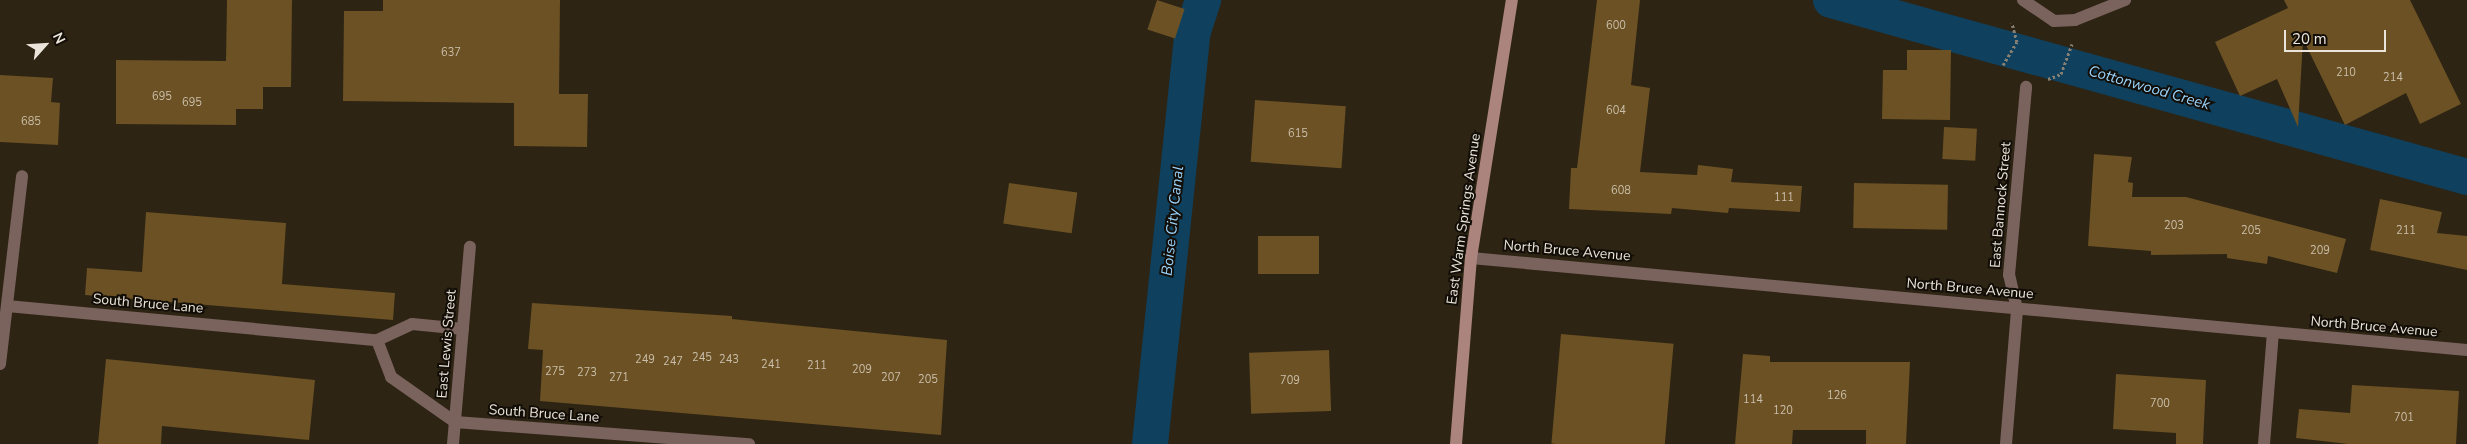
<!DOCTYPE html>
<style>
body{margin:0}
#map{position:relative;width:2467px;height:444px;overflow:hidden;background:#2d2414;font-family:"Nunito Sans",sans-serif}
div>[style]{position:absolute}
.canal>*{height:36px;margin:-18px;padding:0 18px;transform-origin:18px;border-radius:18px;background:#0f415e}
.building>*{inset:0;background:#6b5123;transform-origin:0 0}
.path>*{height:3px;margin-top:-1.5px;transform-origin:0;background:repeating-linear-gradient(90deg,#888073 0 2.5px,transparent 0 5px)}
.lane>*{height:12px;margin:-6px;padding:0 6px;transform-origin:6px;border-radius:6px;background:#7a625d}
.street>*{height:12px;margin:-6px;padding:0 6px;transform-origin:6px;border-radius:6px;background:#7a625d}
.secondary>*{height:12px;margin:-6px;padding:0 6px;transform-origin:6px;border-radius:6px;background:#aa847d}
span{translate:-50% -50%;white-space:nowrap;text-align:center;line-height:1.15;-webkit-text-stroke:4px #120e07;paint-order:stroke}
.number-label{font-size:11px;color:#cbbfac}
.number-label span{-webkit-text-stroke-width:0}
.street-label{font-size:14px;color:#ebe4da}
.water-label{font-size:15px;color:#99d2fa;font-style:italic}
.north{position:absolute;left:20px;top:20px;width:50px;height:50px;-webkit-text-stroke:4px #120e07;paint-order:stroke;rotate:64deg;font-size:14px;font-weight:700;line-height:20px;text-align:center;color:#ebe4da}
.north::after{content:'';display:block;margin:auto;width:18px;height:22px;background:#ebe4da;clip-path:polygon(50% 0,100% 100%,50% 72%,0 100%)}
.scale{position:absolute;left:2284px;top:30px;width:102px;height:22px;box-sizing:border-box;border:2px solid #ebe4da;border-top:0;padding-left:6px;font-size:15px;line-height:18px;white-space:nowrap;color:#ebe4da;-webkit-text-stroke:4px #120e07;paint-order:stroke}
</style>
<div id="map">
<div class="canal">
<i style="left:1831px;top:0;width:660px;rotate:15.55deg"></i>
<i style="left:1150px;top:444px;width:415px;rotate:-84.1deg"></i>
<i style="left:1193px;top:31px;width:33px;rotate:-72deg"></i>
</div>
<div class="building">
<i style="clip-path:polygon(227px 0,292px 0,291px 87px,263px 87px,263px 109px,236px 109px,236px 125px,116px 124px,116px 60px,226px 61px)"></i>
<i style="clip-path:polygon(383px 0,560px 0,559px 94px,588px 94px,587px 147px,514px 146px,514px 103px,343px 101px,344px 11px,383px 11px)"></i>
<i style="left:1157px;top:0;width:29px;height:31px;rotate:18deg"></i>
<i style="clip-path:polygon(1597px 0,1640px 0,1631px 85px,1650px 88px,1640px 172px,1697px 175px,1698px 165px,1733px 169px,1731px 182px,1802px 186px,1800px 212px,1729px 208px,1728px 213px,1672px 208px,1671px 214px,1569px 209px,1571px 168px,1577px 168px)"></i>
<i style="clip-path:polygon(2284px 0,2410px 0,2461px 104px,2420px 124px,2406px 93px,2345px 125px,2303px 39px,2298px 127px,2277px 79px,2240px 96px,2215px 42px,2288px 8px)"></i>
<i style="clip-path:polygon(1907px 50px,1951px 50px,1950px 120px,1882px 119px,1883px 70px,1907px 70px)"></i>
<i style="clip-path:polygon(0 75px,53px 78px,51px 102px,60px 103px,58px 145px,0 142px)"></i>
<i style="left:1255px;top:100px;width:91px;height:62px;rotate:4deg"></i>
<i style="left:1944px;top:127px;width:33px;height:32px;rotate:3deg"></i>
<i style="clip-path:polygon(2094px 154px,2132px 157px,2128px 182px,2133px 183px,2132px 197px,2186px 197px,2346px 239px,2337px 273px,2268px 256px,2267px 264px,2227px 258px,2227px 254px,2151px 255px,2151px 251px,2088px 246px)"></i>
<i style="left:1009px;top:183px;width:69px;height:41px;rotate:8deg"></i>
<i style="left:1854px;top:183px;width:94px;height:45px;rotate:1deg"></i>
<i style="clip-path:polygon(2380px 199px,2442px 212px,2437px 233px,2467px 236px,2467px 270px,2370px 250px)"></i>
<i style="clip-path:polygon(146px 212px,286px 223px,282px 284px,395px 293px,393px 320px,85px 295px,87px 268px,142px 272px)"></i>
<i style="left:1258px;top:236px;width:61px;height:38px"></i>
<i style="clip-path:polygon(532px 303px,732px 316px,732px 319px,947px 340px,941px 435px,540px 401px,543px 350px,528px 349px)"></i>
<i style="left:1561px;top:334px;width:113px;height:110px;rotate:5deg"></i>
<i style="left:1329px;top:350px;width:61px;height:80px;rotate:88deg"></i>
<i style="clip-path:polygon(1743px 354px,1770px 356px,1770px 362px,1910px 362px,1906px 444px,1866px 444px,1866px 430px,1793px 430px,1792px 444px,1735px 444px)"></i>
<i style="clip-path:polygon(106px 359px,315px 380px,309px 440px,162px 426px,161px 444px,98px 444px)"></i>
<i style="clip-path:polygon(2116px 374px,2206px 380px,2203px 444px,2176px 444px,2176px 433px,2113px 429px)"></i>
<i style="clip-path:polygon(2352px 385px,2459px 391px,2456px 444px,2348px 444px,2296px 438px,2299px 409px,2350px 413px)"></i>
</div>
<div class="path">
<i style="left:2003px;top:65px;width:27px;rotate:-59deg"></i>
<i style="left:2017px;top:42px;width:20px;rotate:-105deg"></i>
<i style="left:2048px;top:79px;width:14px;rotate:-21deg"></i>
<i style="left:2061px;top:74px;width:32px;rotate:-70deg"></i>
</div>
<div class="lane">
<i style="left:2264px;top:444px;width:112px;rotate:-85.4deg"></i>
</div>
<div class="street">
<i style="left:2023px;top:0;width:37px;rotate:34deg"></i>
<i style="left:2054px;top:21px;width:21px;rotate:-3deg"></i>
<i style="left:2075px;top:20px;width:54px;rotate:-21.8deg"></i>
<i style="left:1471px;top:258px;width:1000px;rotate:5.28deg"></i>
<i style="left:7px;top:306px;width:372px;rotate:5.3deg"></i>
<i style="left:463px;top:329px;width:51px;rotate:-174.4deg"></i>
<i style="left:412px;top:324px;width:38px;rotate:155deg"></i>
<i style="left:377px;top:340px;width:40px;rotate:69deg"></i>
<i style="left:391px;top:377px;width:78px;rotate:35.1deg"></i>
<i style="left:455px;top:422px;width:295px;rotate:4.3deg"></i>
<i style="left:0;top:364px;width:189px;rotate:-83.3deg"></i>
<i style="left:453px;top:444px;width:198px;rotate:-85.1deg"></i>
<i style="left:2006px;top:444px;width:135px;rotate:-85.3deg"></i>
<i style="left:2017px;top:309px;width:35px;rotate:-103deg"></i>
<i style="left:2009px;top:275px;width:189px;rotate:-84.8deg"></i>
</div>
<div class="secondary">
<i style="left:1456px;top:444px;width:187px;rotate:-85.4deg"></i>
<i style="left:1471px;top:258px;width:261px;rotate:-81deg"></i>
</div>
<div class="number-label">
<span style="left:1616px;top:26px">600</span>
<span style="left:451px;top:53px">637</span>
<span style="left:2346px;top:73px">210</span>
<span style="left:2393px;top:78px">214</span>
<span style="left:162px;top:97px">695</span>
<span style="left:192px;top:103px">695</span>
<span style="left:1616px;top:111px">604</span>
<span style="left:31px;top:122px">685</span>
<span style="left:1298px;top:134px">615</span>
<span style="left:1621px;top:191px">608</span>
<span style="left:1784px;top:198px">111</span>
<span style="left:2174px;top:226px">203</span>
<span style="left:2251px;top:231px">205</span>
<span style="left:2406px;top:231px">211</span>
<span style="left:2320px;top:251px">209</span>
<span style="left:702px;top:358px">245</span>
<span style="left:645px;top:360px">249</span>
<span style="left:729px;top:360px">243</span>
<span style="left:673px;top:362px">247</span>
<span style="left:771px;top:365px">241</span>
<span style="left:817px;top:366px">211</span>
<span style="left:862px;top:370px">209</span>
<span style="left:555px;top:372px">275</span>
<span style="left:587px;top:373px">273</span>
<span style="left:619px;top:378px">271</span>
<span style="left:891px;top:378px">207</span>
<span style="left:928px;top:380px">205</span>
<span style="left:1290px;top:381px">709</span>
<span style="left:1837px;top:396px">126</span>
<span style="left:1753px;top:400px">114</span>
<span style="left:2160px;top:404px">700</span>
<span style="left:1783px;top:411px">120</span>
<span style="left:2404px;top:418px">701</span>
</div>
<div class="street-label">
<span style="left:2001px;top:205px;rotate:-85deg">East Bannock Street</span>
<span style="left:1464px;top:219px;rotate:-82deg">East Warm Springs Avenue</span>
<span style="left:1567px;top:251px;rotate:5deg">North Bruce Avenue</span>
<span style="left:1970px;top:289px;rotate:5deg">North Bruce Avenue</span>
<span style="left:148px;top:304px;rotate:5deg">South Bruce Lane</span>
<span style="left:2374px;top:327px;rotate:5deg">North Bruce Avenue</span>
<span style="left:447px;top:344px;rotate:-85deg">East Lewis Street</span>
<span style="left:544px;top:414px;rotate:4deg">South Bruce Lane</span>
</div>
<div class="water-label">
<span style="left:2149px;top:88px;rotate:16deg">Cottonwood Creek</span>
<span style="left:1173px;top:221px;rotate:-84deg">Boise City Canal</span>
</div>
<div class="north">N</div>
<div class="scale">20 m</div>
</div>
